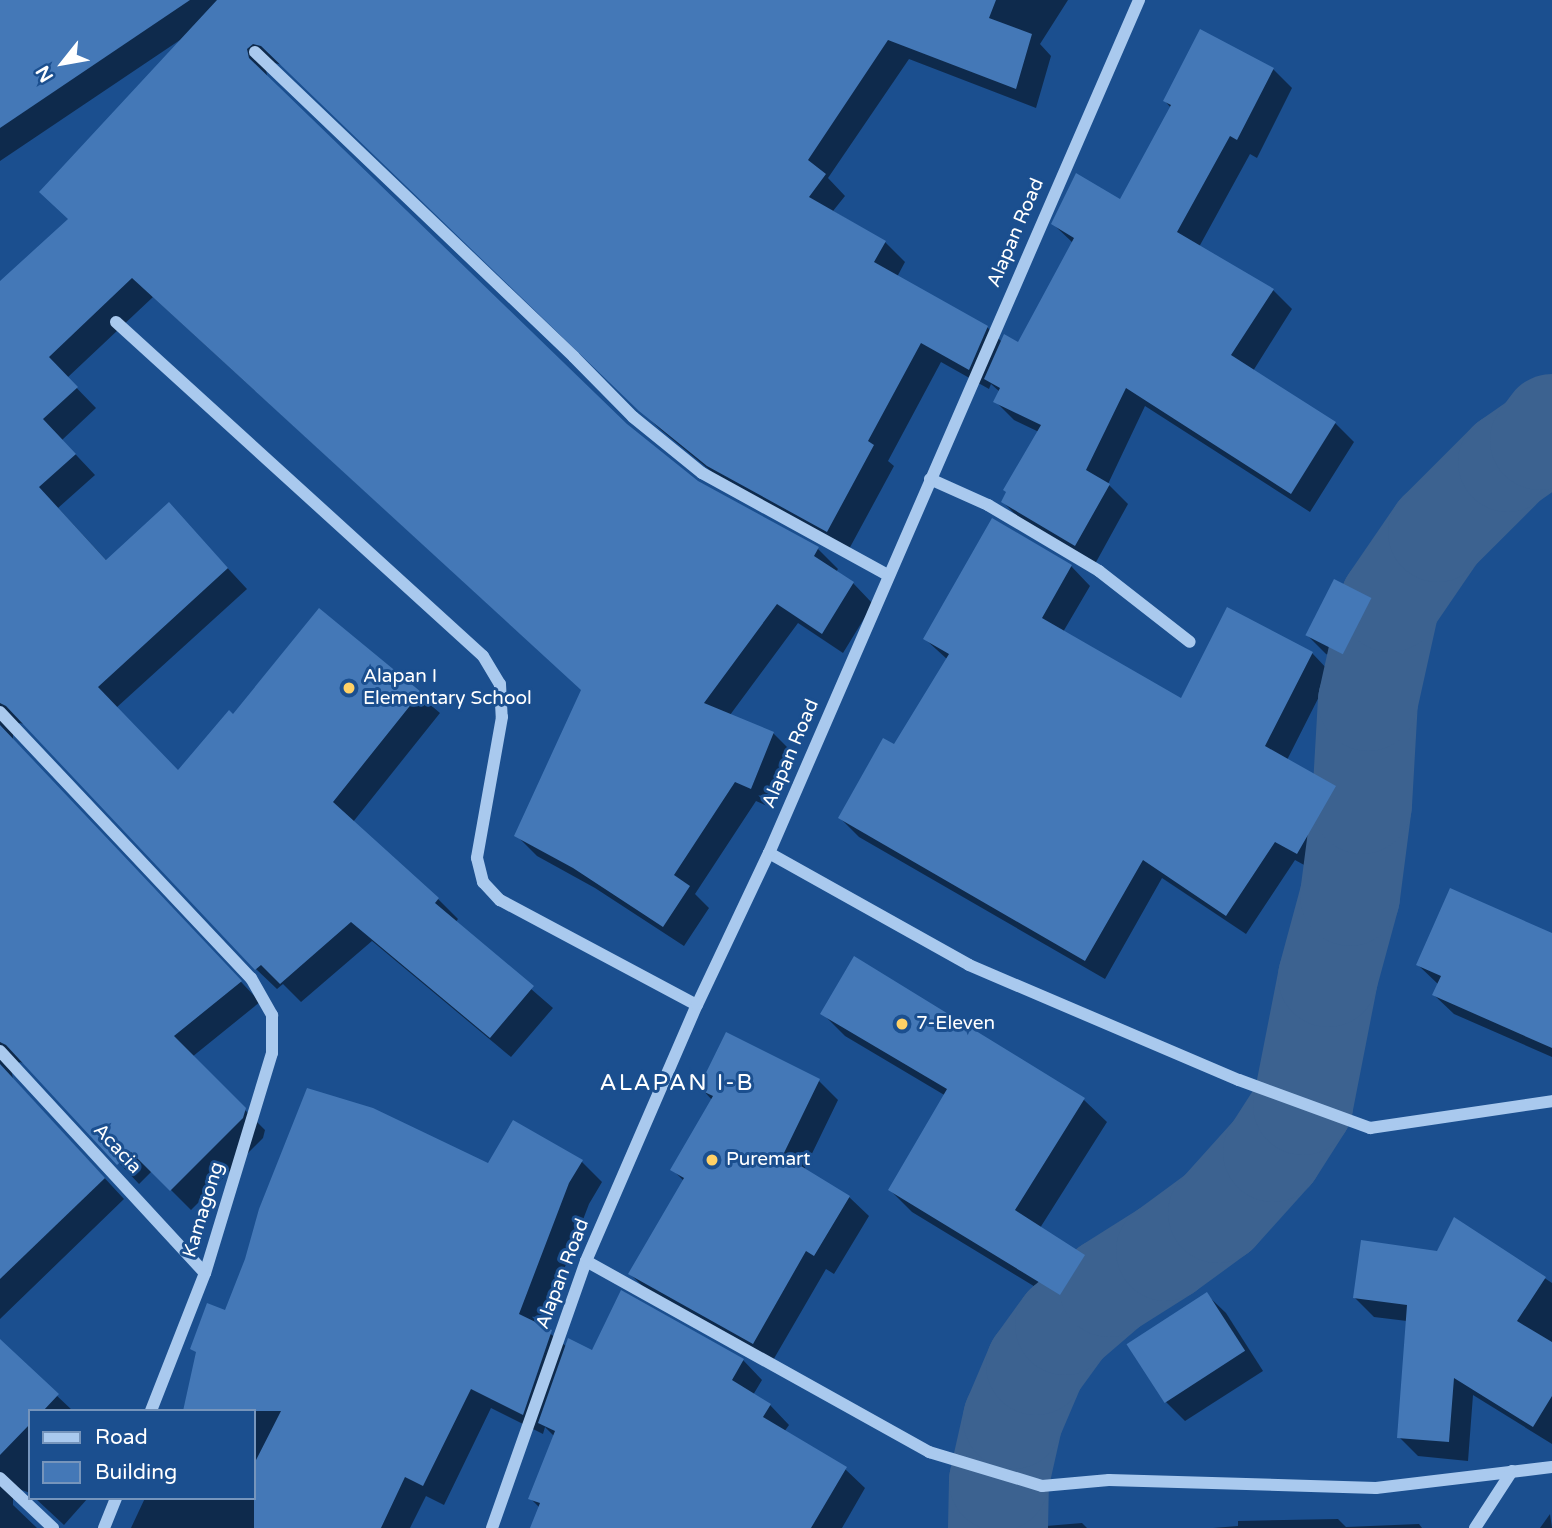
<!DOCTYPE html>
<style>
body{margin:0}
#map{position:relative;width:1552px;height:1528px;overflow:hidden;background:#1b4f8f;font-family:"Varela Round",sans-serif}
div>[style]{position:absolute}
.shadow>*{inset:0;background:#0007}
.river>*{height:100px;margin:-50px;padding:0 50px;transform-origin:50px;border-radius:50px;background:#3c6290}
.building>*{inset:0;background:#4478b7;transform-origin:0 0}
.minor>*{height:12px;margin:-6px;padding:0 6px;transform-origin:6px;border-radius:6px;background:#a9c9ee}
.dots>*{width:19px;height:19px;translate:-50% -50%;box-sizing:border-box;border:4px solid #1b4f8f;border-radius:50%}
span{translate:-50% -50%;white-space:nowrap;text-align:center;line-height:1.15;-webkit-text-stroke:6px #1b4f8f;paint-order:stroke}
.street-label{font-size:19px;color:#fff}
.poi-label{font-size:19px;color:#fff}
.left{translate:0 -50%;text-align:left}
.quarter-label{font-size:23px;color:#fff;letter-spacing:2px}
.legend{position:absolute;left:28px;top:1409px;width:228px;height:91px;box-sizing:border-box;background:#1b4f8f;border:2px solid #7695bc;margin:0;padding:9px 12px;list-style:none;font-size:21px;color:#fff}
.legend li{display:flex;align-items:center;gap:14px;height:35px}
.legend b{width:35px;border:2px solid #7695bc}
.north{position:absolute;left:28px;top:28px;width:70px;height:70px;-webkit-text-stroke:5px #1b4f8f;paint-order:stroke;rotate:239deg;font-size:19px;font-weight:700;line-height:28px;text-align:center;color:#fff}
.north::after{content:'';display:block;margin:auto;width:24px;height:32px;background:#fff;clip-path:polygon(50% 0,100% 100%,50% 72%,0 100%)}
</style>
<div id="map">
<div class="shadow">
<i style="clip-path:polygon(0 0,1068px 0,1040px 44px,1051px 56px,1036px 108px,909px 59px,828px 178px,845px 196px,833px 211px,885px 242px,905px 262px,897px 277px,987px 327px,1002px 342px,1019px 344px,1073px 243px,1053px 224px,1120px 201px,1171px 108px,1165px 101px,1273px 69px,1292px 88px,1257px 158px,1250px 154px,1199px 247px,1273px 290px,1292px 309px,1253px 371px,1335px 423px,1354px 442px,1310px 512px,1145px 406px,1108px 484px,1128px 504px,1095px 564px,1022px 521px,1003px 502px,1039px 432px,1014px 420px,995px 401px,1000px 392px,991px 384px,989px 389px,941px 362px,888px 461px,894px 466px,848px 551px,729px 486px,661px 430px,283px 65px,274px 63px,266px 70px,268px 80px,626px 425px,697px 482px,818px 549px,838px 569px,836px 572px,853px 583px,873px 604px,843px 653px,798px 623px,730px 715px,773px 733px,793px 753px,772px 808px,756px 801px,695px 894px,709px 908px,684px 946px,595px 888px,537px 856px,517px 836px,583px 691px,153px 297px,67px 378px,96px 408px,62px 440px,95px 475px,58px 508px,107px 561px,169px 505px,247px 589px,116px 708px,178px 773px,233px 716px,319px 611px,440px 713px,353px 822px,438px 899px,458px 919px,455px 923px,553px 1008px,511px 1057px,372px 941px,301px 1002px,283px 984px,277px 989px,256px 969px,27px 725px,20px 723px,13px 726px,13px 740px,260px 1002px,192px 1057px,265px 1130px,263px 1138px,191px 1210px,152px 1171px,139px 1184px,26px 1064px,20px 1062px,11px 1068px,13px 1079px,124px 1199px,0 1319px,0 284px,69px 220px,180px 40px,0 161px)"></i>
<i style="clip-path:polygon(1071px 566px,1090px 586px,1063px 632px,1181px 700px,1312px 653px,1331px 673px,1287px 760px,1334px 788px,1354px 807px,1317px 872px,1295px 860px,1246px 934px,1162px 878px,1105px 979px,859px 837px,840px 818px,895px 747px,948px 660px,925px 639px)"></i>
<i style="clip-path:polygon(1370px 599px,1389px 619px,1361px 672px,1326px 654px,1307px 635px)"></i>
<i style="clip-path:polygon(1552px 935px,1552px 1057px,1454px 1014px,1434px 995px,1439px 985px,1418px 965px)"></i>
<i style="clip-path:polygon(855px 959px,1084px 1100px,1107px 1122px,1040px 1228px,1084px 1256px,1107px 1279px,1083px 1316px,912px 1212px,890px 1190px,946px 1096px,845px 1036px,822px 1013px)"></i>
<i style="clip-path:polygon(819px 1081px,838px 1100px,804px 1170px,849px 1197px,869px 1216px,834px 1274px,826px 1269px,772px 1362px,650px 1293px,630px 1274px,684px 1181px,672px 1169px,712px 1100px,701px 1088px)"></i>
<i style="clip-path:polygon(582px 1162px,602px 1182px,589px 1204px,542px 1327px,567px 1347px,593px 1352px,743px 1360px,762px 1380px,753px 1395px,770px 1405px,789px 1425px,784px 1432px,845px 1469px,865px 1488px,842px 1528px,532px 1528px,540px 1508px,530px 1498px,554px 1436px,545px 1427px,543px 1434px,491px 1408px,444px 1505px,426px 1496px,410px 1528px,131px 1528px,145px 1498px,254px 1498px,254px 1411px,488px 1165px)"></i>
<i style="clip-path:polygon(1455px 1219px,1552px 1283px,1552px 1444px,1473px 1395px,1468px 1461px,1418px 1456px,1399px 1437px,1407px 1321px,1374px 1317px,1355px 1298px,1438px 1253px)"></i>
<i style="clip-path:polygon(1206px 1294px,1226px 1313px,1263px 1371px,1185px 1421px,1166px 1402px)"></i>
<i style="clip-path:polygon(0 1342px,73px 1411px,30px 1411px,30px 1493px,19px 1489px,13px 1493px,13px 1505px,37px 1528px,0 1528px)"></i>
<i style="clip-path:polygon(35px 1498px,88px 1498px,64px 1525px)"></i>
<i style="clip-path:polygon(1550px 1514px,1552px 1528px,1540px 1528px)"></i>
<i style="clip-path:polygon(1338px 1519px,1346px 1527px,1419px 1524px,1422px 1528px,1213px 1528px,1238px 1526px,1238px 1521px)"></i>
<i style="clip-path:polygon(1082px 1523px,1087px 1528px,1034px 1528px,1034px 1527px)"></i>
</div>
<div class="river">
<i style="left:998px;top:1528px;width:47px;rotate:-88.8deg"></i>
<i style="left:999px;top:1481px;width:64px;rotate:-77.3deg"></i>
<i style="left:1013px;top:1419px;width:59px;rotate:-66.9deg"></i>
<i style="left:1036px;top:1365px;width:49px;rotate:-54.1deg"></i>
<i style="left:1065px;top:1325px;width:58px;rotate:-40.8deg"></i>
<i style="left:1109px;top:1287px;width:67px;rotate:-32.3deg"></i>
<i style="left:1166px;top:1251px;width:64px;rotate:-36.2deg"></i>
<i style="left:1218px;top:1213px;width:82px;rotate:-48deg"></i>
<i style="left:1273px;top:1152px;width:56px;rotate:-57.4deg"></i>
<i style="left:1303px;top:1105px;width:130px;rotate:-78.9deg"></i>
<i style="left:1328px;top:977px;width:84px;rotate:-74.8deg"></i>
<i style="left:1350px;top:896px;width:93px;rotate:-82.6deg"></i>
<i style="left:1362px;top:804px;width:103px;rotate:-86.7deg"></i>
<i style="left:1368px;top:701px;width:101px;rotate:-77.5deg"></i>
<i style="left:1390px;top:602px;width:85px;rotate:-55.6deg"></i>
<i style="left:1438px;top:532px;width:99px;rotate:-45deg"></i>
<i style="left:1508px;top:462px;width:39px;rotate:-35deg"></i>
<i style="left:1540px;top:440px;width:20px;rotate:-53deg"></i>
</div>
<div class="building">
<i style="clip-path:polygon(0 0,190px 0,0 128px)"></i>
<i style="clip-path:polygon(217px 0,996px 0,989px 18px,1032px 34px,1016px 89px,888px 40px,808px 160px,826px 174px,809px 197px,886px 241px,874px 262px,988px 326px,969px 370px,921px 343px,868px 441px,874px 445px,827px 532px,707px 466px,639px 411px,261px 46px,253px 44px,247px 49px,249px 58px,627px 424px,698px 481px,819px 547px,814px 556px,854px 582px,822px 634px,777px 604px,704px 703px,774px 732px,751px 789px,735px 782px,674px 875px,690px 886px,663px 927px,573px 868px,514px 836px,581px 690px,132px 278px,49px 357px,78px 387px,43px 419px,76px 454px,39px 487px,106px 560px,169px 502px,228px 568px,98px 687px,178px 770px,229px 710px,233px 714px,319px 608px,421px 692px,333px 802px,439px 898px,435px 903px,534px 986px,490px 1038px,351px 922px,280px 984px,261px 965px,255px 970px,6px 706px,0 703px,0 281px,68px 219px,39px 192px)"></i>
<i style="clip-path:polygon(1200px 29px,1274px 68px,1237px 140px,1230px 136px,1177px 232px,1274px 289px,1231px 355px,1336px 422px,1291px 494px,1126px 388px,1086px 470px,1110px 484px,1075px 546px,1001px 502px,1006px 492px,1003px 490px,1041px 425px,993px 402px,1000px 388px,984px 379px,1004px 334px,1018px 342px,1074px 238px,1051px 224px,1076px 173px,1120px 199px,1171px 105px,1163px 101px)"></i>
<i style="clip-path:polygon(992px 518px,1072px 565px,1042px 618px,1181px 698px,1227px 607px,1313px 652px,1265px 746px,1336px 786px,1297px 854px,1275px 842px,1226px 916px,1143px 860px,1085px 961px,838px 818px,883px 738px,894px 744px,949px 654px,923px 639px)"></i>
<i style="left:1334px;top:579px;width:42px;height:63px;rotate:27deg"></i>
<i style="clip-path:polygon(0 725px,242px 981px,174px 1036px,246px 1108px,243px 1118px,170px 1191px,131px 1152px,117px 1165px,6px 1045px,0 1042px)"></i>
<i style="clip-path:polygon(1450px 888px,1552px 933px,1552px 1048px,1432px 995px,1441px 976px,1416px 965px)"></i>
<i style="clip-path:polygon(854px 956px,1085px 1098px,1015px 1210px,1085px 1255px,1060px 1295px,888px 1190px,947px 1089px,820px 1014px)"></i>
<i style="clip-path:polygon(726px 1032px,820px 1079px,783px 1155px,850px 1196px,814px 1256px,806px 1251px,753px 1344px,628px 1274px,684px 1178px,670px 1170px,713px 1096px,698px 1089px)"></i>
<i style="clip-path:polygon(0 1064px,105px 1178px,0 1279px)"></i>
<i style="clip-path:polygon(307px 1088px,373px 1108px,488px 1163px,513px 1120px,583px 1160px,569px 1183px,519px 1314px,552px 1330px,523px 1415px,471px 1389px,423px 1486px,405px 1477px,381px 1528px,254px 1528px,254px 1464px,281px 1411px,183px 1411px,196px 1352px,190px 1349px,207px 1303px,225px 1310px,245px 1259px,259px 1209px)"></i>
<i style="clip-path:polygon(1454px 1217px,1546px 1277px,1517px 1321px,1552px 1342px,1552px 1396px,1533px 1427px,1454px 1378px,1449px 1442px,1397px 1438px,1407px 1305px,1353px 1298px,1361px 1240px,1437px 1251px)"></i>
<i style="clip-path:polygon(621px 1290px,744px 1359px,732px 1380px,771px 1404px,763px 1417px,847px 1467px,811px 1528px,530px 1528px,540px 1503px,528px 1499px,555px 1431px,538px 1423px,568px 1338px,592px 1350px)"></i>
<i style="left:1207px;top:1292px;width:70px;height:96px;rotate:57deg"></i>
<i style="clip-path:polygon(0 1339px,59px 1394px,43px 1411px,30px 1411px,30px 1424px,0 1455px)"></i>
</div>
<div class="minor">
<i style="left:255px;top:52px;width:441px;rotate:43.7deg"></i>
<i style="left:574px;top:357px;width:84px;rotate:45.5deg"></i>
<i style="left:633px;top:417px;width:89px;rotate:39.1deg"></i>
<i style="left:702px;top:473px;width:213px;rotate:28.8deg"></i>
<i style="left:116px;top:322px;width:496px;rotate:42.3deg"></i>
<i style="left:483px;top:656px;width:33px;rotate:59deg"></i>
<i style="left:500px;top:684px;width:33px;rotate:87deg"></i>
<i style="left:502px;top:717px;width:143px;rotate:100.1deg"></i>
<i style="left:477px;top:858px;width:25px;rotate:76deg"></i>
<i style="left:483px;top:882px;width:25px;rotate:47deg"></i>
<i style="left:500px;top:900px;width:223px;rotate:28.1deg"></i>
<i style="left:930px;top:479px;width:64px;rotate:24.1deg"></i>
<i style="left:988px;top:505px;width:129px;rotate:30.7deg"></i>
<i style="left:1099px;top:571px;width:115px;rotate:38deg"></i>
<i style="left:0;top:712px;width:366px;rotate:46.7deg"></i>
<i style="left:251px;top:978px;width:43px;rotate:60.4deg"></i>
<i style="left:272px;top:1015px;width:38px;rotate:90deg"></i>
<i style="left:272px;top:1053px;width:230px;rotate:106.9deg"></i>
<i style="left:205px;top:1273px;width:148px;rotate:111.4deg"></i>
<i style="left:769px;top:853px;width:229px;rotate:29.2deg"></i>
<i style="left:969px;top:965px;width:293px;rotate:23.1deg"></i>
<i style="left:1239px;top:1080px;width:140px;rotate:20.1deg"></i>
<i style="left:1370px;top:1128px;width:184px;rotate:-8.4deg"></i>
<i style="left:0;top:1051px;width:302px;rotate:47.3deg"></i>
<i style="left:586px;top:1261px;width:393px;rotate:29.1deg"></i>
<i style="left:929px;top:1452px;width:118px;rotate:16.7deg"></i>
<i style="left:1042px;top:1486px;width:67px;rotate:-5.1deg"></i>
<i style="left:1109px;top:1480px;width:267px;rotate:1.7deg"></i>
<i style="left:1376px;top:1488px;width:177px;rotate:-6.8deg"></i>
<i style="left:0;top:1478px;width:73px;rotate:43.3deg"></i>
<i style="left:104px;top:1528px;width:32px;rotate:-68deg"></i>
<i style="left:492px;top:1528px;width:283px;rotate:-70.6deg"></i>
<i style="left:586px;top:1261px;width:279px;rotate:-66.6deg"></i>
<i style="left:697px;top:1005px;width:168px;rotate:-64.7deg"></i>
<i style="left:769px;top:853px;width:930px;rotate:-66.55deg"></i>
<i style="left:1475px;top:1528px;width:68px;rotate:-57deg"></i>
</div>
<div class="dots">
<i style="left:349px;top:688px;background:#ffd166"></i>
<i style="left:902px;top:1024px;background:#ffd166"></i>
<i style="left:712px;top:1160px;background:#ffd166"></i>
</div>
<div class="street-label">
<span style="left:1016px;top:233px;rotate:-67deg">Alapan Road</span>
<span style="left:791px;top:754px;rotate:-67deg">Alapan Road</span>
<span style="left:117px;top:1149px;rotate:47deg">Acacia</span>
<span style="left:204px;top:1210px;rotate:-73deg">Kamagong</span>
<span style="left:563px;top:1274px;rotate:-69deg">Alapan Road</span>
</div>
<div class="poi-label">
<span class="left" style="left:363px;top:688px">Alapan I<br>Elementary School</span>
<span class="left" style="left:916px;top:1024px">7-Eleven</span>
<span class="left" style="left:726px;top:1160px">Puremart</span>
</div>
<div class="quarter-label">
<span style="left:677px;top:1083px">ALAPAN I-B</span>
</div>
<ul class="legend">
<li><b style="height:9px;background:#a9c9ee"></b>Road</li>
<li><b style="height:19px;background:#4478b7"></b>Building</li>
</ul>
<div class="north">N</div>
</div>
